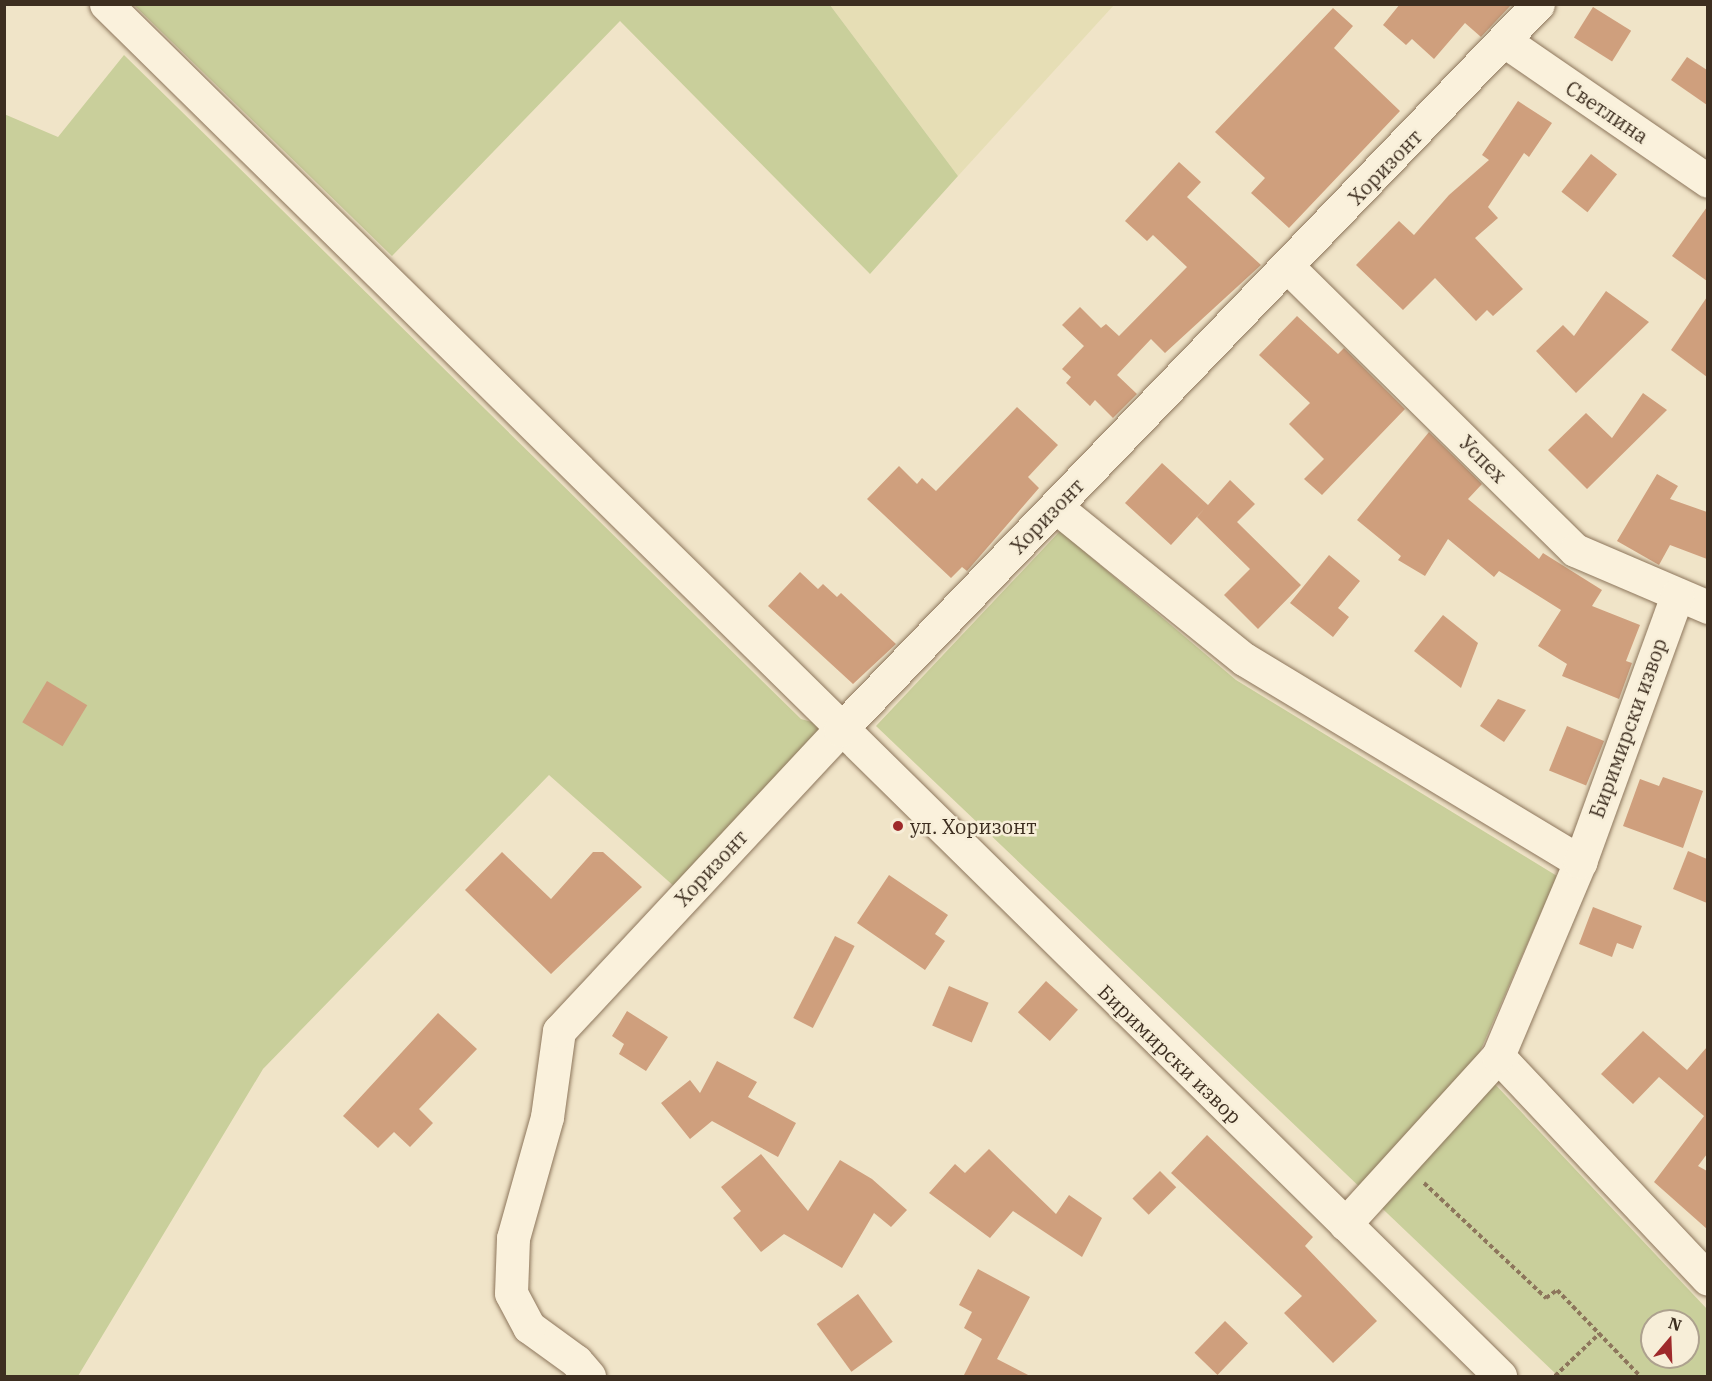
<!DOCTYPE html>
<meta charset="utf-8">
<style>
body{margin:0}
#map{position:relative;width:1712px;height:1381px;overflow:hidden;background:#f0e4c8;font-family:"IBM Plex Serif",serif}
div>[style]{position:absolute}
.farmland>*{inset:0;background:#e6deb5}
.green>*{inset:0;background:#c9cf9b}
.building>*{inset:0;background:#cf9f7d;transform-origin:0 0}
.path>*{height:4px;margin-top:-2px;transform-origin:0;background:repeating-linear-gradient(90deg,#8d765c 0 4.5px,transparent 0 7.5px)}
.roads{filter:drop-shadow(0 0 2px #8d765c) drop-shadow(0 0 2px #8d765c)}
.minor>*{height:33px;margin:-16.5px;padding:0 16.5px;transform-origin:16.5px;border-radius:16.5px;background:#faf1dc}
.dots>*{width:16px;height:16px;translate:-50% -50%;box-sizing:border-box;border:3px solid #f7eed8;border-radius:50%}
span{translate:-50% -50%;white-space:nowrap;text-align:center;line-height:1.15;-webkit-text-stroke:5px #f7eed8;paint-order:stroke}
.street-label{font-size:20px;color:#3d2e20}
.poi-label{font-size:20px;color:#3d2e20}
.left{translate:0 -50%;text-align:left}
.frame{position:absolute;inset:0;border:6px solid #3d2e20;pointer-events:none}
.north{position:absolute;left:1640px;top:1309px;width:60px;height:60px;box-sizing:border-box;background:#f7eed8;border:2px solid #ada18e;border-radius:50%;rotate:19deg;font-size:16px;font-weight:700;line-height:24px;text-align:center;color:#3d2e20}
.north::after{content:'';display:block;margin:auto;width:21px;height:27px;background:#9e2a2b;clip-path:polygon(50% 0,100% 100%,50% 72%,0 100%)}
</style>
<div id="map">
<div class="farmland">
<i style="clip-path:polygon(830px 5px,1114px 5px,958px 176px)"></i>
</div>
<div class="green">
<i style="clip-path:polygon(134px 5px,830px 5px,958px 176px,870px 274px,620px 21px,392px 256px)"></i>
<i style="clip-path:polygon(124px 55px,801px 719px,840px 730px,685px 896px,549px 775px,263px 1069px,78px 1376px,5px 1376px,4px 114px,58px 137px)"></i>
<i style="clip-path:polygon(evenodd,1060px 531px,1236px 680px,1557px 876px,1475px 1063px,1707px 1309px,1707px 1376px,1558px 1376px,876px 726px,1060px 531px,1652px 1321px,1688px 1321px,1688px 1357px,1652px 1357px,1652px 1321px)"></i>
</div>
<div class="building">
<i style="clip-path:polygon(1400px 4px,1512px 4px,1481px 37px,1465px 23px,1434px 59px,1412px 39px,1406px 45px,1383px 25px)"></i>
<i style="left:1593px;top:7px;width:45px;height:36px;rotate:32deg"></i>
<i style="clip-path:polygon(1333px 8px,1353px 26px,1334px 48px,1400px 111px,1289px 228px,1251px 193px,1265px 178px,1215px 132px)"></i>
<i style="clip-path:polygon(1687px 57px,1707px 70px,1707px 105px,1671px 80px)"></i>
<i style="clip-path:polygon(1518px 101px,1552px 123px,1529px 157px,1524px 153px,1488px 207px,1498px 218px,1475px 238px,1523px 289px,1493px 316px,1487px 310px,1476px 321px,1435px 278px,1403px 310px,1356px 265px,1399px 221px,1414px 235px,1449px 195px,1489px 160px,1482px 155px)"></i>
<i style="left:1591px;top:154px;width:33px;height:48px;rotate:38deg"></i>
<i style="clip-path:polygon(1179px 162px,1201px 182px,1187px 197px,1261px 265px,1165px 353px,1151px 339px,1117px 375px,1137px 394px,1113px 418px,1095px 400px,1090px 406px,1066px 383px,1071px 377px,1062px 369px,1084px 346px,1062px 325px,1080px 307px,1101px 328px,1106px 324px,1119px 336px,1187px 267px,1153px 235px,1147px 241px,1125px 221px)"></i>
<i style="clip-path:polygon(1707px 207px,1707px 281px,1672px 256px)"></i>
<i style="clip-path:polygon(1606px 291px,1649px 322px,1576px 393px,1536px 351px,1563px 325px,1574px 336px)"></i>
<i style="clip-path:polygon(1707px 297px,1707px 377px,1671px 350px)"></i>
<i style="clip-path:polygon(1297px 316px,1338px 354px,1344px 348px,1405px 409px,1322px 495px,1304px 479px,1324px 459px,1289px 424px,1310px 403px,1259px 355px)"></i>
<i style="clip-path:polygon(1643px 393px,1667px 410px,1587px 489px,1548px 450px,1586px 413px,1612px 438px)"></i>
<i style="clip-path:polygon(1017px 407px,1058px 445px,1028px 477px,1039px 488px,967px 571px,962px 567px,951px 578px,867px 499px,899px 466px,917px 484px,922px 478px,936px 491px)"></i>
<i style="clip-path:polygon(1429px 432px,1482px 484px,1468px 499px,1539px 559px,1543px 553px,1602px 590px,1592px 606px,1640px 625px,1626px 661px,1632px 663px,1619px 699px,1562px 676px,1567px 664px,1538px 646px,1561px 610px,1499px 571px,1494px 577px,1448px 539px,1425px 576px,1398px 560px,1401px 556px,1357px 520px)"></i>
<i style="clip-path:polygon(1162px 463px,1208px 505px,1230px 480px,1255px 504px,1237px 522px,1301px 585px,1258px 629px,1224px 595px,1250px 569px,1197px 517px,1205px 508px,1171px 545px,1125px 503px)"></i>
<i style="clip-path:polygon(1657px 474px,1678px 486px,1670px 499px,1707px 512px,1707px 559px,1670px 545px,1659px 565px,1617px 541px)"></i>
<i style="clip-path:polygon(1329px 555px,1360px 581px,1338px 608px,1349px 617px,1333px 637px,1290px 603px)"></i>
<i style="clip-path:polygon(800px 572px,818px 589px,823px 584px,837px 597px,841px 593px,896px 644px,853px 684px,768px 606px)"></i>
<i style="clip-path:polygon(1443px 615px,1478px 643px,1461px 688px,1414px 651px)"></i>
<i style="left:47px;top:681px;width:47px;height:48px;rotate:31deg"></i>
<i style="clip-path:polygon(1498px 699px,1526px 710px,1504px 742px,1480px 726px)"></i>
<i style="left:1567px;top:726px;width:40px;height:48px;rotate:22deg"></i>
<i style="clip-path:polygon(1663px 777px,1703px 791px,1683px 848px,1623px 826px,1640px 779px,1659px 786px)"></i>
<i style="clip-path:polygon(1688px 851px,1707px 859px,1707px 903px,1673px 889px)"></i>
<i style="clip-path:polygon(502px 852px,551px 899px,593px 852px,603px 852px,642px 887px,551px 974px,465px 890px)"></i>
<i style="clip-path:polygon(889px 875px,948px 915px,935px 934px,945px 941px,925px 970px,857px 923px)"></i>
<i style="clip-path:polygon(1593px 907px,1642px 926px,1633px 949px,1617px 943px,1612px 957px,1579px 944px)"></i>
<i style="left:835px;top:936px;width:22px;height:92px;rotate:27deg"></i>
<i style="left:1046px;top:981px;width:43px;height:42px;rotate:42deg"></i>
<i style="left:949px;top:986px;width:43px;height:43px;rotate:23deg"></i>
<i style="clip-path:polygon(627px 1011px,668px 1037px,646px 1071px,619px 1054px,624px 1044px,612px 1036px)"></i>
<i style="clip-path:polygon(438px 1013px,477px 1049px,419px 1109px,433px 1123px,410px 1147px,394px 1132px,378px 1148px,343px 1116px)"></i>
<i style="clip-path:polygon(1643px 1031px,1687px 1070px,1707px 1047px,1707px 1154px,1698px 1166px,1707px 1171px,1707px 1229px,1654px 1182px,1704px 1116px,1659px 1077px,1633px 1104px,1601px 1074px)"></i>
<i style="clip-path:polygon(717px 1061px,757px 1082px,748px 1097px,796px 1123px,778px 1157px,712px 1121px,690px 1139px,661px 1103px,690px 1080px,700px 1093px)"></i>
<i style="clip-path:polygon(1207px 1135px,1313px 1237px,1305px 1246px,1377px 1321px,1333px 1363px,1284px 1313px,1302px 1296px,1171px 1173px)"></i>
<i style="clip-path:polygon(989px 1149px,1056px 1214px,1069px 1195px,1102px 1218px,1082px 1257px,1013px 1211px,990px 1238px,929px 1193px,955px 1164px,965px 1173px)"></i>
<i style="clip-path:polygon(761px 1154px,808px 1211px,840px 1160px,872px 1179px,907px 1210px,891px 1227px,874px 1213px,842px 1268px,784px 1234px,761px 1252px,733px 1218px,741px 1211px,721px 1187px)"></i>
<i style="left:1160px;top:1171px;width:23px;height:39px;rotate:45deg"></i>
<i style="clip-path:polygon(978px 1269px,1030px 1297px,997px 1359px,1032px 1377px,963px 1377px,982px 1339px,964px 1328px,972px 1312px,959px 1305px)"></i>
<i style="left:858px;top:1294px;width:59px;height:51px;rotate:54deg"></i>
<i style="left:1225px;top:1321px;width:32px;height:44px;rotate:44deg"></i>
</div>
<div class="path">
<i style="left:1424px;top:1183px;width:168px;rotate:43.3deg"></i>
<i style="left:1546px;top:1298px;width:14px;rotate:-36deg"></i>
<i style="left:1557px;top:1290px;width:120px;rotate:46deg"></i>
<i style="left:1555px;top:1376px;width:61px;rotate:-43.7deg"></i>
</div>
<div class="roads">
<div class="minor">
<i style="left:106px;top:4px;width:1956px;rotate:44.54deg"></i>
<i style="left:1506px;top:42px;width:245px;rotate:34.5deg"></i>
<i style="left:1288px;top:267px;width:403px;rotate:44.6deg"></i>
<i style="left:1575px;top:550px;width:145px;rotate:23.2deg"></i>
<i style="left:1056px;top:507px;width:242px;rotate:39deg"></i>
<i style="left:1244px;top:659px;width:393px;rotate:31.1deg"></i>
<i style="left:1498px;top:1056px;width:306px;rotate:46.7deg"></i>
<i style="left:1345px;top:1224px;width:227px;rotate:-47.7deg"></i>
<i style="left:1498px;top:1056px;width:211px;rotate:-67.1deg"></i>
<i style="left:1580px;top:862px;width:284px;rotate:-70deg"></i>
<i style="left:589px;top:1376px;width:20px;rotate:-131deg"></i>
<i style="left:576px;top:1361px;width:58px;rotate:-144.1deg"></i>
<i style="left:529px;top:1327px;width:38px;rotate:-118deg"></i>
<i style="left:511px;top:1293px;width:55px;rotate:-87.9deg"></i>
<i style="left:513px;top:1238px;width:126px;rotate:-74.3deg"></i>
<i style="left:547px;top:1117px;width:87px;rotate:-82.1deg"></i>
<i style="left:559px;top:1031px;width:412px;rotate:-47deg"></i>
<i style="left:840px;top:730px;width:1007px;rotate:-46.13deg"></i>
</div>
</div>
<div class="dots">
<i style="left:898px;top:826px;background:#9e2a2b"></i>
</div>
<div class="street-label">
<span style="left:1607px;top:112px;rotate:34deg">Светлина</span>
<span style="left:1385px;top:167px;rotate:-46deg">Хоризонт</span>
<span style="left:1483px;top:459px;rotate:45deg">Успех</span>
<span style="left:1047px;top:516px;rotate:-46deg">Хоризонт</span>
<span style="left:1628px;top:728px;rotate:-70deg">Биримирски извор</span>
<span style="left:711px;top:868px;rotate:-47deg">Хоризонт</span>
<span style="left:1170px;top:1054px;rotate:44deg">Биримирски извор</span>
</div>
<div class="poi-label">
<span class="left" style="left:910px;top:826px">ул. Хоризонт</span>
</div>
<div class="frame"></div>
<div class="north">N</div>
</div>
